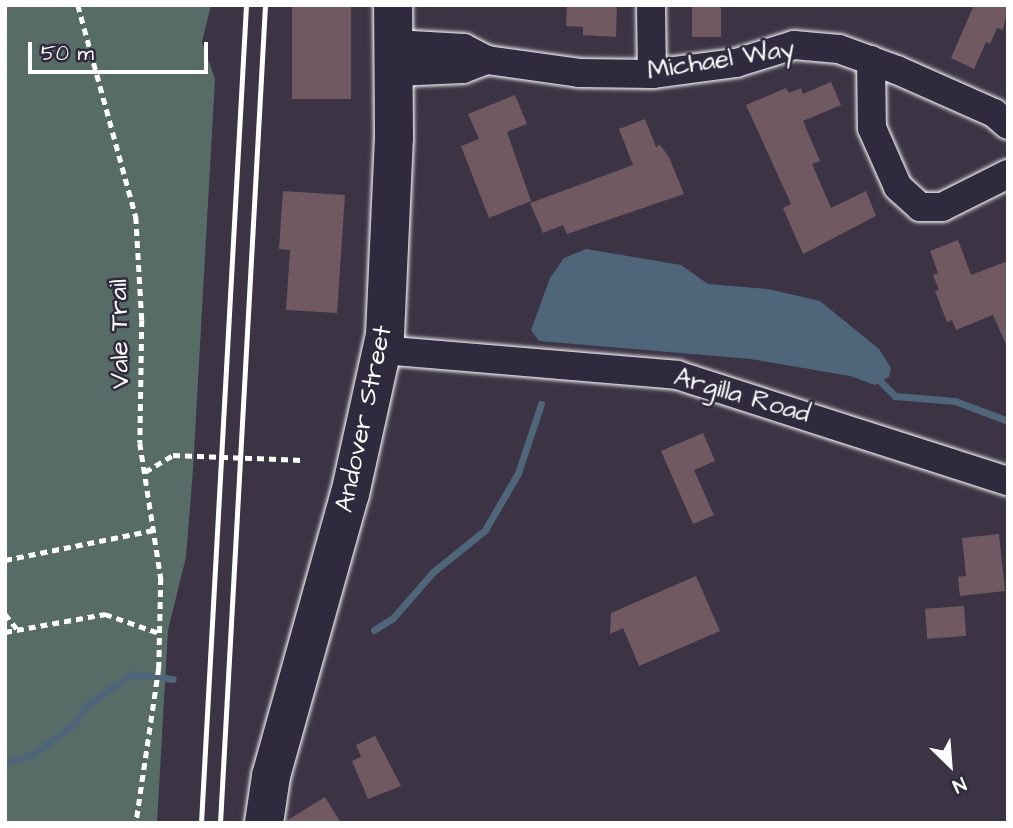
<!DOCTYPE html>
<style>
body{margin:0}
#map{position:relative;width:1013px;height:828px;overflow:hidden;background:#3c3344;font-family:"Architects Daughter",sans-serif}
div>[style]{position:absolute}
.green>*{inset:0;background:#576c66}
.water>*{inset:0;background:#4f667a}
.stream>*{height:7px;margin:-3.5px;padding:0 3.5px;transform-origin:3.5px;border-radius:3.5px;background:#4f667a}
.building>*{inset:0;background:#705961;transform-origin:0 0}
.path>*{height:4.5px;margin-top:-2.25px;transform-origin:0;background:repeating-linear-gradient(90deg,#fff 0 7px,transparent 0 12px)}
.roads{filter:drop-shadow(0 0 2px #fff) drop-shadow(0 0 2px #fff)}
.minor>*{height:28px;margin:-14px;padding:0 14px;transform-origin:14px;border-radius:14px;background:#2f2a3d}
.secondary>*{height:38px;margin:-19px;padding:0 19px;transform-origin:19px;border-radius:19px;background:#2f2a3d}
.rail>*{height:5px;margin:-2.5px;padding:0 2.5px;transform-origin:2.5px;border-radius:2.5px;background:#fff}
span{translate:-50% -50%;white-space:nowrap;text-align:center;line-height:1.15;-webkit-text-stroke:5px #2f2a3d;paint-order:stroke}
.street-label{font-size:26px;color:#fff}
.frame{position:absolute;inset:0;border:7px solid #fff;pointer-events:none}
.north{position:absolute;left:915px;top:730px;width:70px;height:70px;-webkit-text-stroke:5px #2f2a3d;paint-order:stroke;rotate:155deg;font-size:19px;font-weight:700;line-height:28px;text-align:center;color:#fff}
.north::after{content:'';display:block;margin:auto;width:24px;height:32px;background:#fff;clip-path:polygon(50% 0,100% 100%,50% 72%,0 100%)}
.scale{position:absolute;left:28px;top:42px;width:180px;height:32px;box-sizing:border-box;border:4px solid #fff;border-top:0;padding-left:9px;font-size:21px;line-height:24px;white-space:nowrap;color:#fff;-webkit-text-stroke:5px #2f2a3d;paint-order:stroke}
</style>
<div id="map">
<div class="green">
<i style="clip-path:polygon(5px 5px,211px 5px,202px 42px,215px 79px,193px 470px,186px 557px,168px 630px,157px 823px,5px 823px)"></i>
</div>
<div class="water">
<i style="clip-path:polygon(586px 249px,681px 265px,708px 284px,768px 289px,820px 301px,879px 349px,891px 368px,889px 377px,875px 385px,850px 376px,751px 359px,539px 341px,531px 330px,550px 278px,564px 258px)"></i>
</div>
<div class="stream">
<i style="left:874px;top:375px;width:30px;rotate:45deg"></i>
<i style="left:895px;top:396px;width:60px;rotate:4.8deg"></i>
<i style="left:955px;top:401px;width:57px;rotate:20.7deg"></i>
<i style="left:374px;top:630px;width:22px;rotate:-32deg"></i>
<i style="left:393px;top:618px;width:61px;rotate:-49deg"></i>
<i style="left:433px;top:572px;width:67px;rotate:-38.9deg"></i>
<i style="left:485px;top:530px;width:66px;rotate:-59.9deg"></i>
<i style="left:518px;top:473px;width:73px;rotate:-71.6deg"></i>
<i style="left:5px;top:763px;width:28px;rotate:-17deg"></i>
<i style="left:32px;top:755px;width:51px;rotate:-36.2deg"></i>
<i style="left:73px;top:725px;width:24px;rotate:-55deg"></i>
<i style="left:87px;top:705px;width:55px;rotate:-34.6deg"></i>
<i style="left:132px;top:674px;width:41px;rotate:7deg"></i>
</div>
<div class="building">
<i style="left:292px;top:5px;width:59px;height:94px"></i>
<i style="clip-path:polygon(567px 5px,617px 5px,616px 37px,583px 35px,583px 27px,566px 26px)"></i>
<i style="clip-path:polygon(974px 5px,1008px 5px,1003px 30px,997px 28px,990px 44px,986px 42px,974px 69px,951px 58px)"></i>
<i style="left:692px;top:6px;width:29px;height:31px"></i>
<i style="clip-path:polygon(831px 82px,841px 105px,803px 121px,820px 161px,812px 164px,831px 208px,866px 191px,876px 216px,803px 254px,783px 208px,791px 204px,746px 105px,786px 88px,789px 93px,801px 88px,803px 94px)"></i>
<i style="clip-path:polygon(515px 95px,527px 124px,507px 132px,531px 201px,489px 218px,461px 146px,479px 139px,468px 114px)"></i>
<i style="clip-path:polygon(645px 119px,656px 147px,660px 145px,669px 157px,684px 194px,567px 234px,563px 225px,543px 233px,530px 203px,633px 165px,619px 129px)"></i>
<i style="clip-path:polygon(283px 191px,345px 195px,337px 313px,286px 310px,290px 250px,279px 249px)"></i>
<i style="clip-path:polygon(958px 240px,971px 275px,1008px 261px,1008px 349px,993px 315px,956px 330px,952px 320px,947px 322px,935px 291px,939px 290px,933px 275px,938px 273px,930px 251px)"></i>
<i style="clip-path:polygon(703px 433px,715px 461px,694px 470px,714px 515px,693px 524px,661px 451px)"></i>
<i style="clip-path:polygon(999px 534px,1005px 591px,960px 596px,958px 577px,966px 576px,962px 538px)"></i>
<i style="clip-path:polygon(696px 576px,720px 631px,639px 666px,623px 628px,610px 634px,611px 613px)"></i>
<i style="left:964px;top:606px;width:30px;height:39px;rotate:86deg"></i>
<i style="clip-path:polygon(375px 736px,401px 786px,368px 799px,352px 761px,361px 757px,356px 745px)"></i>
<i style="clip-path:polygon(325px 797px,341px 823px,286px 823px,286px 821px)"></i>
</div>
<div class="path">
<i style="left:78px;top:5px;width:220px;rotate:74.7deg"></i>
<i style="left:136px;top:217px;width:103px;rotate:86.7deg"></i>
<i style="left:142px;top:320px;width:123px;rotate:90.9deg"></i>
<i style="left:140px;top:443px;width:137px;rotate:81.2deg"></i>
<i style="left:161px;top:578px;width:90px;rotate:91.3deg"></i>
<i style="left:159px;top:668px;width:157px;rotate:98.4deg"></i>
<i style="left:145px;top:472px;width:33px;rotate:-31deg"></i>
<i style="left:173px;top:455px;width:130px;rotate:2.2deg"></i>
<i style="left:5px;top:560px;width:152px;rotate:-11.4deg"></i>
<i style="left:5px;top:614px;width:21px;rotate:51deg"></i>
<i style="left:5px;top:632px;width:102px;rotate:-10.2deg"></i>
<i style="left:105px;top:614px;width:57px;rotate:19.4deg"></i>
</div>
<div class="roads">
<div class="minor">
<i style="left:651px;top:5px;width:69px;rotate:89.2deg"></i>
<i style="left:394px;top:44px;width:70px;rotate:3.3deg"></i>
<i style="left:464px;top:48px;width:26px;rotate:28deg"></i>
<i style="left:487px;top:60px;width:93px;rotate:8deg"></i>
<i style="left:579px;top:73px;width:73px;rotate:0.8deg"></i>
<i style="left:652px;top:74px;width:85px;rotate:-7.5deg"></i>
<i style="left:736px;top:63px;width:61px;rotate:-17.2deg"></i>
<i style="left:794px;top:45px;width:45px;rotate:5.1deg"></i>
<i style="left:839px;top:49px;width:62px;rotate:19.9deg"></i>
<i style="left:897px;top:70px;width:106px;rotate:23.9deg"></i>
<i style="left:994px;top:113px;width:18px;rotate:41deg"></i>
<i style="left:871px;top:60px;width:68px;rotate:89.2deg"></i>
<i style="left:872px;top:128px;width:64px;rotate:66.2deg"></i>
<i style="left:898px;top:187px;width:30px;rotate:42deg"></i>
<i style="left:920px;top:207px;width:22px"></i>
<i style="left:942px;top:207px;width:74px;rotate:-26.6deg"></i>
<i style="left:396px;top:72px;width:67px;rotate:-2.6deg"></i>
<i style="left:463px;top:69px;width:26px;rotate:-21deg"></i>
<i style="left:382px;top:350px;width:296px;rotate:4.8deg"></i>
<i style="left:677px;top:375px;width:348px;rotate:17.8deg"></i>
</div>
<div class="secondary">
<i style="left:264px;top:823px;width:48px;rotate:-81.5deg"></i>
<i style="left:271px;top:776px;width:293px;rotate:-74.4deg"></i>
<i style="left:350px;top:494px;width:163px;rotate:-77.6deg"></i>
<i style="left:385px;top:335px;width:197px;rotate:-87.4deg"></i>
<i style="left:394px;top:138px;width:133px;rotate:-90.4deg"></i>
</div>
</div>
<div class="rail">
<i style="left:201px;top:823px;width:819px;rotate:-86.85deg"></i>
<i style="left:220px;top:823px;width:819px;rotate:-86.85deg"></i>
</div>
<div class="street-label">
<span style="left:721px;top:60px;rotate:-9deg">Michael Way</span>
<span style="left:120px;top:334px;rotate:-91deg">Vale Trail</span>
<span style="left:742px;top:396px;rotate:16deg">Argilla Road</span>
<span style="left:364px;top:419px;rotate:-78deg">Andover Street</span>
</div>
<div class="frame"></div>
<div class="north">N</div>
<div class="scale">50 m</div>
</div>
